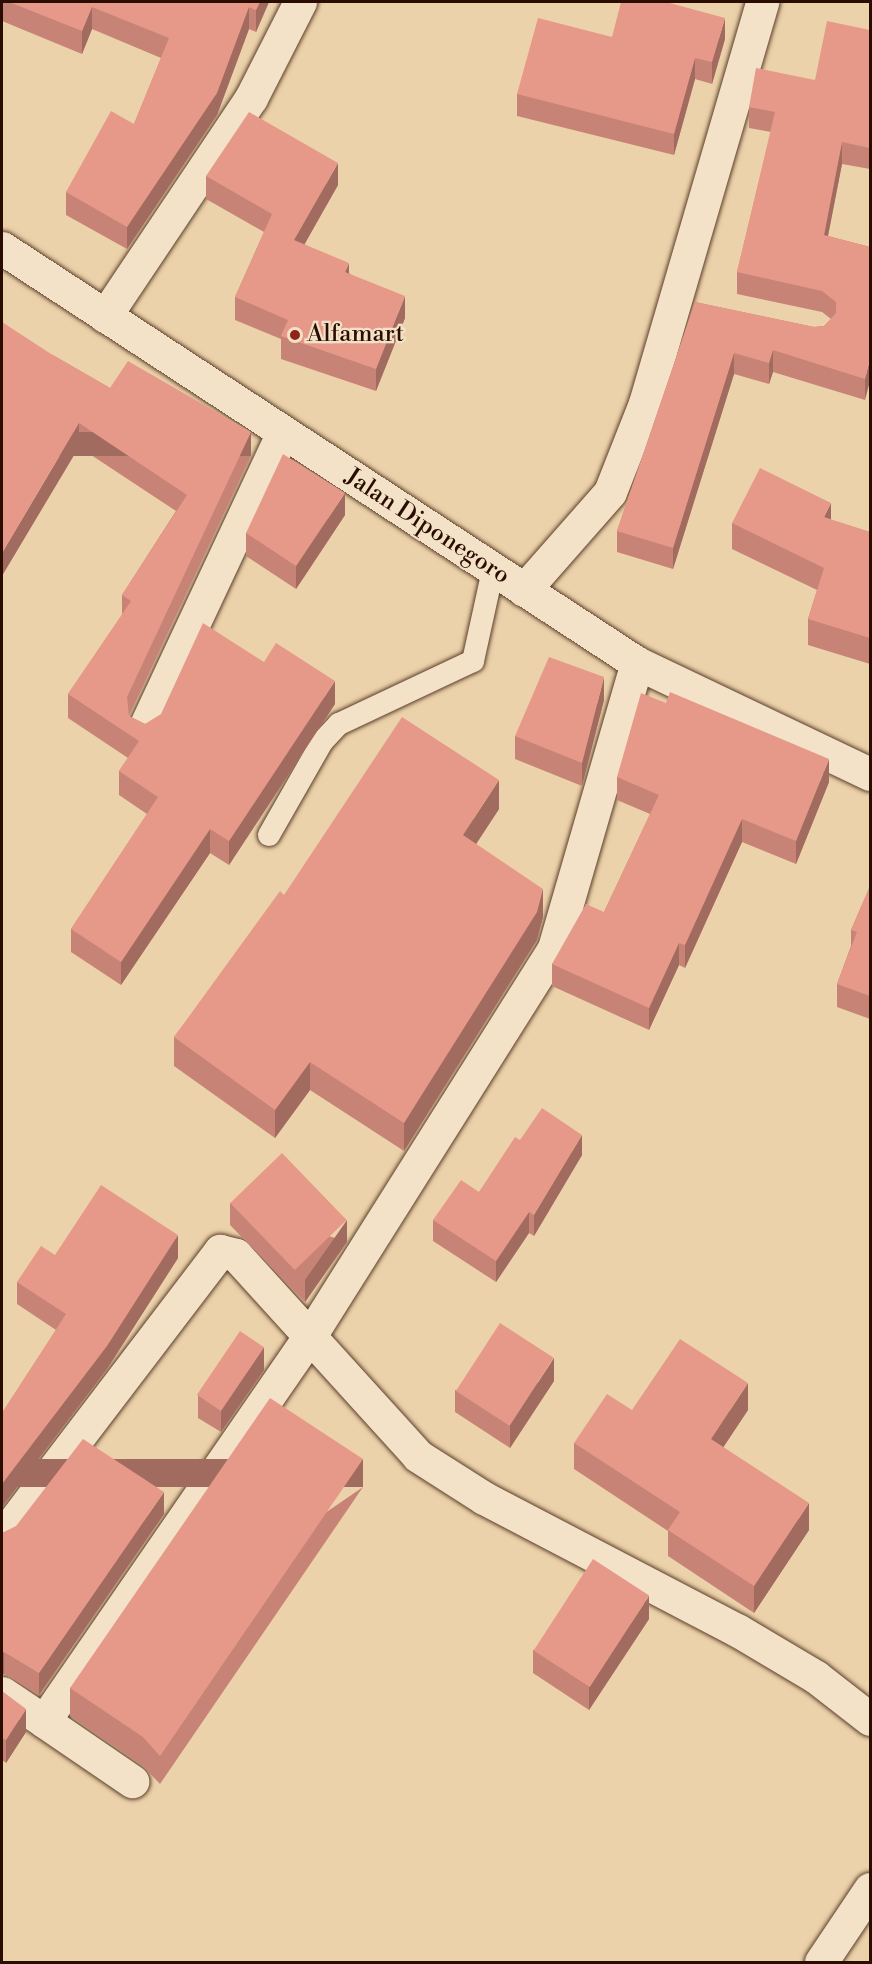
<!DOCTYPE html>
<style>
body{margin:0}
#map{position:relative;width:872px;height:1964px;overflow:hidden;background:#ecd2aa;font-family:"Libre Bodoni",serif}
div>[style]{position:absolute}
.roads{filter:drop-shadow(0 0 2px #5b3e2a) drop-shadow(0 0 2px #5b3e2a)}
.lane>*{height:22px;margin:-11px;padding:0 11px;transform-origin:11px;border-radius:11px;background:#f3e2c8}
.street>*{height:33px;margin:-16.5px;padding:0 16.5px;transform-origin:16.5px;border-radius:16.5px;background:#f3e2c8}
.secondary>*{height:33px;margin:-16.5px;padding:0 16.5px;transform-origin:16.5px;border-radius:16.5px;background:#f3e2c8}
.wall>*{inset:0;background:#c78476}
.shaded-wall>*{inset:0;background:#a26b60;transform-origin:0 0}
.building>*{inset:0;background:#e79989;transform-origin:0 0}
.dots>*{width:16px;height:16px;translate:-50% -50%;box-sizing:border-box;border:3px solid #f3e2c8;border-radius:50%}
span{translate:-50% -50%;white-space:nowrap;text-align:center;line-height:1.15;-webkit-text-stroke:4.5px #f3e2c8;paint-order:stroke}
.poi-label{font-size:24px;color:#2b0c00}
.left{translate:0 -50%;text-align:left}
.street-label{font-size:24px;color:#2b0c00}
.frame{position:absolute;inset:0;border:3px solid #2b0c00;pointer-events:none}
</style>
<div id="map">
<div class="roads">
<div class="lane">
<i style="left:269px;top:835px;width:107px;rotate:-60.3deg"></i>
<i style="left:322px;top:742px;width:25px;rotate:-47deg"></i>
<i style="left:339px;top:724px;width:148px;rotate:-25.2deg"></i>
<i style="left:473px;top:661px;width:93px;rotate:-77.6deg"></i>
</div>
<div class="street">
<i style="left:105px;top:316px;width:262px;rotate:-56.2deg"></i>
<i style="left:251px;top:98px;width:108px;rotate:-63deg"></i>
<i style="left:524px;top:590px;width:130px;rotate:-48.7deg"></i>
<i style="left:610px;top:492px;width:96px;rotate:-68.5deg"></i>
<i style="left:645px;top:403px;width:418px;rotate:-73.7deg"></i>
<i style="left:144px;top:729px;width:326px;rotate:-64.9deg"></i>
<i style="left:2px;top:1537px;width:360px;rotate:-52.7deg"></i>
<i style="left:220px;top:1251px;width:16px;rotate:14deg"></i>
<i style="left:236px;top:1255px;width:271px;rotate:47.8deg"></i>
<i style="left:418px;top:1456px;width:78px;rotate:32.5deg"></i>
<i style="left:484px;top:1498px;width:285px;rotate:27.6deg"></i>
<i style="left:737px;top:1630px;width:92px;rotate:30.7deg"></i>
<i style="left:816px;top:1677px;width:68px;rotate:37.9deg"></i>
<i style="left:2px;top:1693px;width:50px;rotate:33.7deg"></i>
<i style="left:44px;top:1721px;width:464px;rotate:-55.4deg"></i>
<i style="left:308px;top:1339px;width:462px;rotate:-57.8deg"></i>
<i style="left:554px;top:948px;width:297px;rotate:-73.8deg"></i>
<i style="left:44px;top:1721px;width:107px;rotate:34.3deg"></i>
<i style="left:821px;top:1962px;width:88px;rotate:-56.1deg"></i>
</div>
<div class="secondary">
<i style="left:2px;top:248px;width:759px;rotate:33.17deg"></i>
<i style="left:637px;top:663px;width:258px;rotate:25.5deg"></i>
</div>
</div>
<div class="wall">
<i style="clip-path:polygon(2px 2px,269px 2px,256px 32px,249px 29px,217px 115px,127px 249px,66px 215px,66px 192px,134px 124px,161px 58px,92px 29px,82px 54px,2px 21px)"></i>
<i style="clip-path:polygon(870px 30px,870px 169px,842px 164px,828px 236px,870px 247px,865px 400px,773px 372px,769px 384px,734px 374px,673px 569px,617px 552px,617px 531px,695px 302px,814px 327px,824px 326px,831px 319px,822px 312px,737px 294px,737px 272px,771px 132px,749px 128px,749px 107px,815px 80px)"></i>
<i style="clip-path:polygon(612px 37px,725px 39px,712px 84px,695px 79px,674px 155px,517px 116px,517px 94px)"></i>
<i style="clip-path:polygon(206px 176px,338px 185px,304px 244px,349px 273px,405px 318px,376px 391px,281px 359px,281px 339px,235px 320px,235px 297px,264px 232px,206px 199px)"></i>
<i style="clip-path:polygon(51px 354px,110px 388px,251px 456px,129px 716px,145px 724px,264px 662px,335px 704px,229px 865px,210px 853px,121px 985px,71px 952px,71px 929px,147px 814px,119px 795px,119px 771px,128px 758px,68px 718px,68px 694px,122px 615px,122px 595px,176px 511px,79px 447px)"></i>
<i style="clip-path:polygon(345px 515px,296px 589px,246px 556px,246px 533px)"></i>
<i style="clip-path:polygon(831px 520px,870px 532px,870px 664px,808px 645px,808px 619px,817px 590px,732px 549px,732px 523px)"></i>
<i style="clip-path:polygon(604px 700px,582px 786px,515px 759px,515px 736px)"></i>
<i style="clip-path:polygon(617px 777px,829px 782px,796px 864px,742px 842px,685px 968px,679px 965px,649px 1030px,552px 986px,552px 964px,604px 912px,650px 814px,617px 800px)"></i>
<i style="clip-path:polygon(499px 809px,476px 844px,543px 917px,537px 940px,404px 1151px,310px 1090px,275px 1138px,174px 1066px,174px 1037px,284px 895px)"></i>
<i style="clip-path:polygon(870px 886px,870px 1019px,837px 1007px,837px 984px,851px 946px,851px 930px)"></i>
<i style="clip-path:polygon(520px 1140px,582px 1155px,534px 1236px,529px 1233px,496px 1282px,433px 1241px,433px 1220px,479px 1192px)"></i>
<i style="clip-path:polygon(230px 1203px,347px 1242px,305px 1302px,230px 1225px)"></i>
<i style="clip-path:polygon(55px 1255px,178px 1258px,107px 1369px,2px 1507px,2px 1413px,56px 1330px,17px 1304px,17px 1282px)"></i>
<i style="clip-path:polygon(264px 1370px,221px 1432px,198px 1418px,198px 1395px)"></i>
<i style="clip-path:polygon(554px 1381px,510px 1448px,455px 1412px,455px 1390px)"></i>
<i style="clip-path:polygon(632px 1410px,748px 1410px,723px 1447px,809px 1530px,754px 1613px,668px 1556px,668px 1531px,574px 1469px,574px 1443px)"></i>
<i style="clip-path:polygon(363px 1487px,160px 1784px,143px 1766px,70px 1716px,70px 1688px)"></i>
<i style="clip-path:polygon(164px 1514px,39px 1695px,4px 1674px,2px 1533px)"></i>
<i style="clip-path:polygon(649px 1619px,589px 1710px,533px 1673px,533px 1650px)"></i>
<i style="clip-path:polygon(2px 1691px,26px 1732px,6px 1763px,2px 1760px)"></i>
</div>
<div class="shaded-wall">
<i style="clip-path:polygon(260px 2px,269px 2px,256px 32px,256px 10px)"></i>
<i style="clip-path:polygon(92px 7px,92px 29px,82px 54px,82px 31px)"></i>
<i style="clip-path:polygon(249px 7px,249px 29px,217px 115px,127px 249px,127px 227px)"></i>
<i style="clip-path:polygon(725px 18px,725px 39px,712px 84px,712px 62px)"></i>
<i style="clip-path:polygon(695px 58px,695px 79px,674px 155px,674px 134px)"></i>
<i style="clip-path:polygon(842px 142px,842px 164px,824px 256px,824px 235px)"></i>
<i style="clip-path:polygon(338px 163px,338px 185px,294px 263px,294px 240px)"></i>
<i style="clip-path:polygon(349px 263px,349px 285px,345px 272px)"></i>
<i style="clip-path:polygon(405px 296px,405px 318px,376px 391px,376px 369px)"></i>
<i style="clip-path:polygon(773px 350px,773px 372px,769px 384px,769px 363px)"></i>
<i style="clip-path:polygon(734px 353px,734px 374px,673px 569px,673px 548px)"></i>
<i style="clip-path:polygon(870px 359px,870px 381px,865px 400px,865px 379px)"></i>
<i style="clip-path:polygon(79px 423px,79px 447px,2px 576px,2px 553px)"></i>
<i style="left:251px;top:432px;width:24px;height:293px;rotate:90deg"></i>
<i style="clip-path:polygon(345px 493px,345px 515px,296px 589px,296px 566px)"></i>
<i style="clip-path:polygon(831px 503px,831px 528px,824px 517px)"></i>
<i style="clip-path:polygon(604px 677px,604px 700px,582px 786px,582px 763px)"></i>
<i style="clip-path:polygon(335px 681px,335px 704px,229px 865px,229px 841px)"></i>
<i style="clip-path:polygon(829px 759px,829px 782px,796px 864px,796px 841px)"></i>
<i style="clip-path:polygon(499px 780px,499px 809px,463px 864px,463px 835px)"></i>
<i style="clip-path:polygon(742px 819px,742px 842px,685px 968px,685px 945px)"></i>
<i style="clip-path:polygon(210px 829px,210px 853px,121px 985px,121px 962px)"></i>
<i style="clip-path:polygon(543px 889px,543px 917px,537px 940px,404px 1151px,404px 1123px)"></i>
<i style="clip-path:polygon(679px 943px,679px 965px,649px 1030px,649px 1008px)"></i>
<i style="clip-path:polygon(310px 1062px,310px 1090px,275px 1138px,275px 1110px)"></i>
<i style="clip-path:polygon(582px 1135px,582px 1155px,534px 1236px,534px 1215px)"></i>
<i style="clip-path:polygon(529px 1212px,529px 1233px,496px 1282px,496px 1261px)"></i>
<i style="clip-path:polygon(347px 1220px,347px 1242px,305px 1302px,305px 1280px)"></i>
<i style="clip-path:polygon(178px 1235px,178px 1258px,107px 1369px,2px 1507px,2px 1484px)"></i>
<i style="clip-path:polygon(264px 1347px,264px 1370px,221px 1432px,221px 1410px)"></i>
<i style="clip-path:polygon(554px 1358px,554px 1381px,510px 1448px,510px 1425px)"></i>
<i style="clip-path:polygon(748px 1383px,748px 1410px,711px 1466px,711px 1439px)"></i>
<i style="left:363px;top:1459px;width:28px;height:360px;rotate:90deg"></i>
<i style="clip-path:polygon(164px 1492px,164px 1514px,39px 1695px,39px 1673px)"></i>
<i style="clip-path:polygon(809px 1503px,809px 1530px,754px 1613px,754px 1586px)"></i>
<i style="clip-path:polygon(649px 1596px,649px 1619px,589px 1710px,589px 1687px)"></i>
<i style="left:4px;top:1652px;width:22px;height:2px;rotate:90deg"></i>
<i style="clip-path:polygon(26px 1709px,26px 1732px,6px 1763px,6px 1740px)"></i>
</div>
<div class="building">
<i style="clip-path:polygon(9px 2px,260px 2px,256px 10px,249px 7px,217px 93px,127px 227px,66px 192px,111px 111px,134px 124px,169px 38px,92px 7px,82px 31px)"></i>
<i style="clip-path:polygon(621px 2px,666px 2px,725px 18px,712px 62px,695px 58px,674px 134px,517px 94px,538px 18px,612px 37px)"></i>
<i style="clip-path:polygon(827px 21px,870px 30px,870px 148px,842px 142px,824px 235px,870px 247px,870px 359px,865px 379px,773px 350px,769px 363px,734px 353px,673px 548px,617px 531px,695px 302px,814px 327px,824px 326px,836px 313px,836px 302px,822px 291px,737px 272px,775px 112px,749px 107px,756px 68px,815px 80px)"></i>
<i style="clip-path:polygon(249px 112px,338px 163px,294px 240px,349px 263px,345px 272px,405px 296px,376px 369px,281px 336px,288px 320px,235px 297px,272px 214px,206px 176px)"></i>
<i style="clip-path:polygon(2px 322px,51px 354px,110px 388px,128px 361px,251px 432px,127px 697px,129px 716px,145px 724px,161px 714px,203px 623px,264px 662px,276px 643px,335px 681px,229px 841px,210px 829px,121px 962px,71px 929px,158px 797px,119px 771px,139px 741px,68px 694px,131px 601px,122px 595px,187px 495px,79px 423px,2px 553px)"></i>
<i style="clip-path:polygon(283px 454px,345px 493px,296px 566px,246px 533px)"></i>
<i style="clip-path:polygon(760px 468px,831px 503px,824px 517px,870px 532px,870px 638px,808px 619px,824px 568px,732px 523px)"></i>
<i style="clip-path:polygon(549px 657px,604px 677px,582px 763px,515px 736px)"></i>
<i style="clip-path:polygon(670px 692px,829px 759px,796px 841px,742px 819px,685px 945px,679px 943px,649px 1008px,552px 964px,586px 904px,604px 912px,659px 795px,617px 777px,641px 693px,666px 703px)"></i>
<i style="clip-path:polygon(402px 717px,499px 780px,463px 835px,543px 889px,537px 912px,404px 1123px,310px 1062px,275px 1110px,174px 1037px,280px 891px,284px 895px)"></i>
<i style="clip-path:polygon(870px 886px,870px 996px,837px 984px,857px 932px,851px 930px)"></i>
<i style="clip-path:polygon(542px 1108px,582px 1135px,534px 1215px,529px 1212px,496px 1261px,433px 1220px,461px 1180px,479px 1192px,515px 1137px,520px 1140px)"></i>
<i style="left:282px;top:1153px;width:93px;height:72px;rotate:46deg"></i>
<i style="clip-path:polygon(101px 1185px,178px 1235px,107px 1346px,2px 1484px,2px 1413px,66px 1314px,17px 1282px,41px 1246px,55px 1255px)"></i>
<i style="left:500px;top:1323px;width:64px;height:81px;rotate:33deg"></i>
<i style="left:240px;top:1331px;width:29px;height:77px;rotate:34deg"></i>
<i style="clip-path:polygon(680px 1339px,748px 1383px,711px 1439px,809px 1503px,754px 1586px,668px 1530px,680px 1512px,574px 1443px,607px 1394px,632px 1410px)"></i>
<i style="clip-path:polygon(270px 1398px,363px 1459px,160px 1756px,143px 1737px,70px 1688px)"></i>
<i style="clip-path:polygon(83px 1439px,164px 1492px,39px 1673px,4px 1652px,2px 1653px,2px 1533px,16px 1526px)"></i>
<i style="left:593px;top:1559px;width:67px;height:109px;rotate:33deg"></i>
<i style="clip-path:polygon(2px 1691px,26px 1709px,6px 1740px,2px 1738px)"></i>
</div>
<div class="dots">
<i style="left:295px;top:335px;background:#8f2418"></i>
</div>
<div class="poi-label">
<span class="left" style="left:307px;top:335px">Alfamart</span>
</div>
<div class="street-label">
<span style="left:427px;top:527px;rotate:33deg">Jalan Diponegoro</span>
</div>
<div class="frame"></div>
</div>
